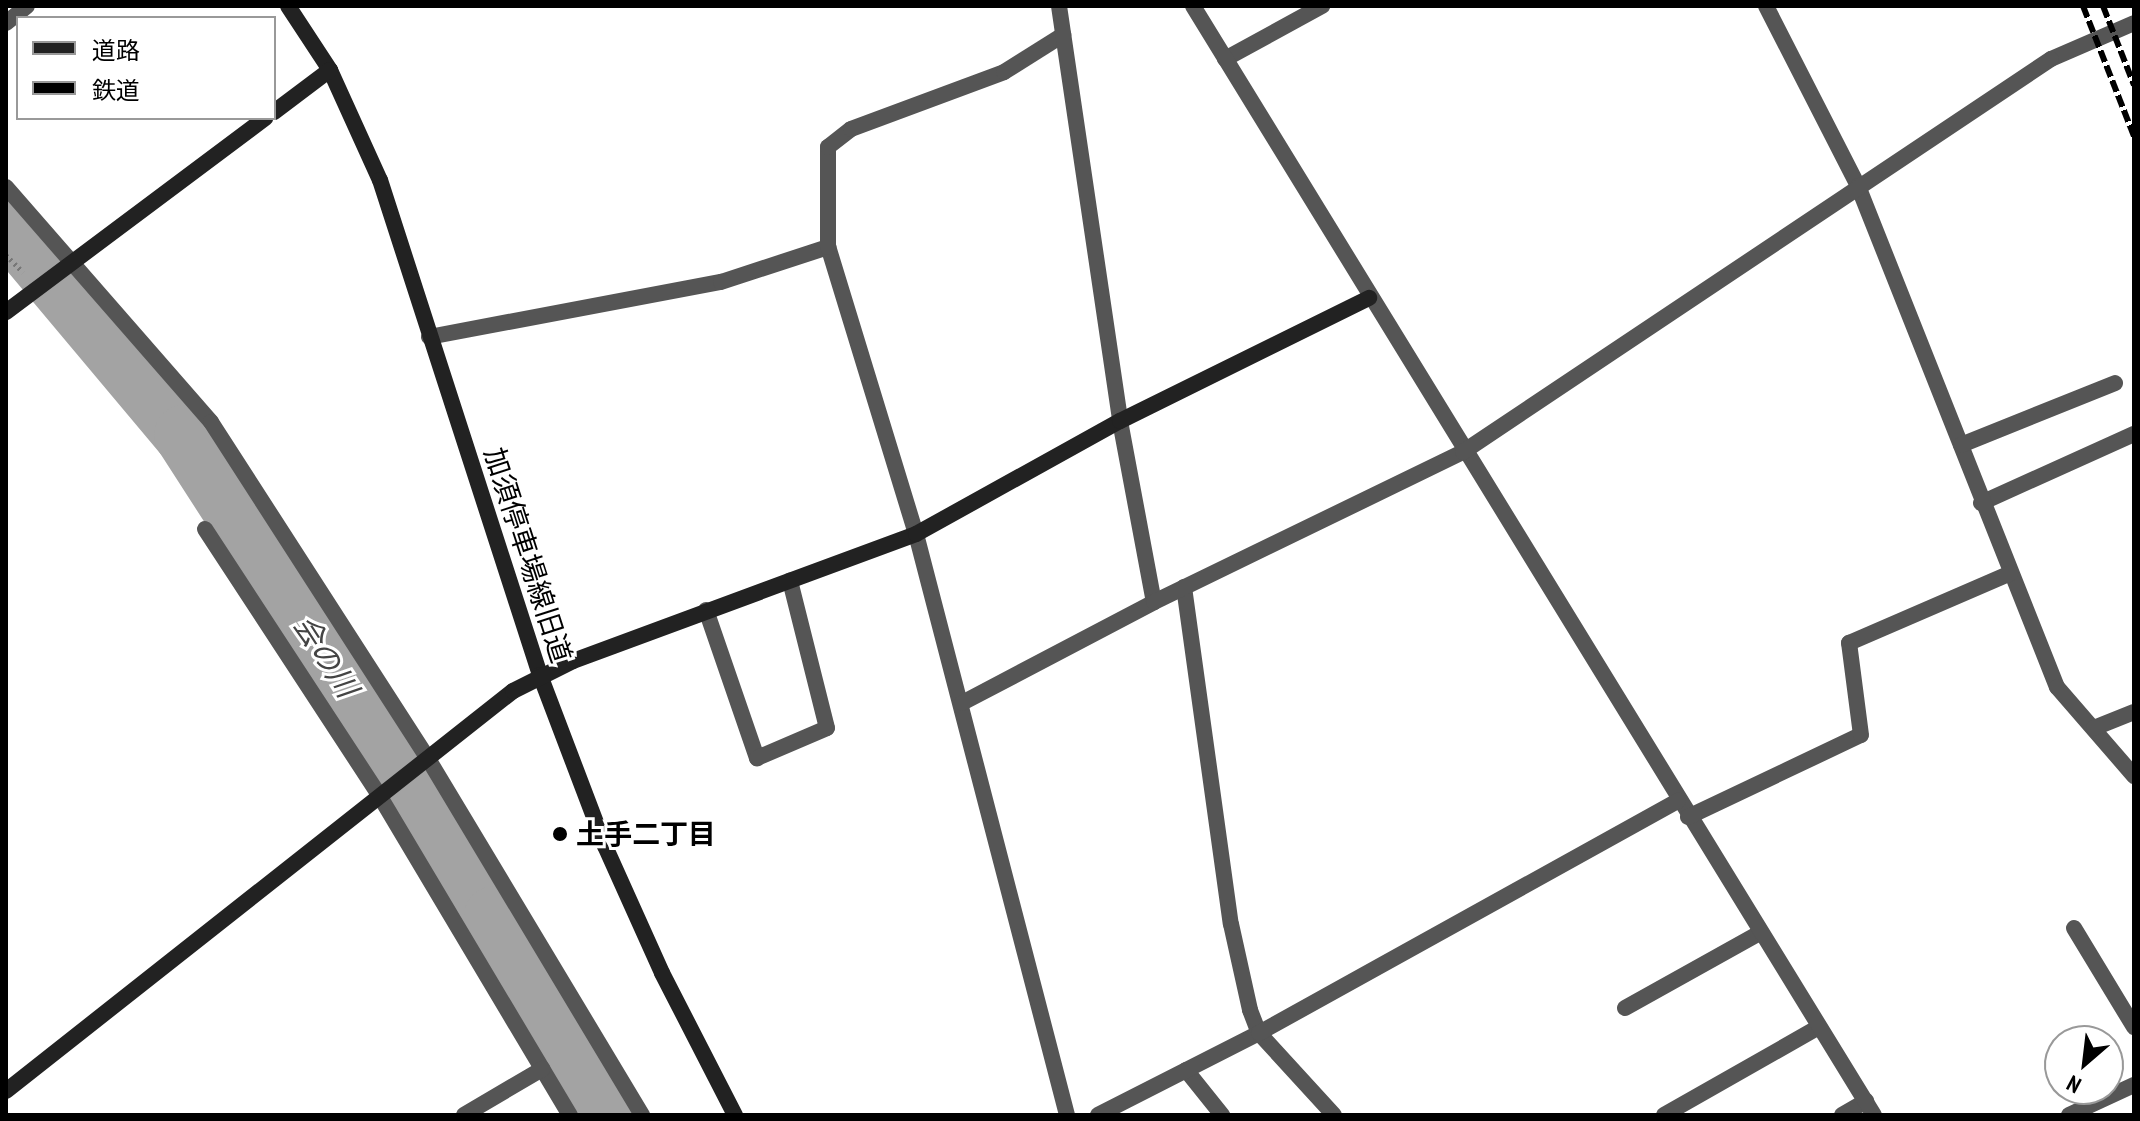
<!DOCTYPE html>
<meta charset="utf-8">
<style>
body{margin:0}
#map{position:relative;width:2140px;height:1121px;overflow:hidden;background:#fff;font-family:"PT Sans Narrow","Noto Sans JP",sans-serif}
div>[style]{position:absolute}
.river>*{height:60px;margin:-30px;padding:0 30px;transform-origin:30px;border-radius:30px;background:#a3a3a3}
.path>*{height:5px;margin-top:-2.5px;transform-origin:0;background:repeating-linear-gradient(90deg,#777 0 2px,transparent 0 6px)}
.lane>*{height:16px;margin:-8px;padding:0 8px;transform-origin:8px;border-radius:8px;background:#555}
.street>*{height:16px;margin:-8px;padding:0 8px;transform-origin:8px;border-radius:8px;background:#555}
.secondary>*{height:16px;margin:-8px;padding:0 8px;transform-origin:8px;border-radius:8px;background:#222}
.rail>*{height:6px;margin-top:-3px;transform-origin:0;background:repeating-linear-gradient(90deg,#000 0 12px,transparent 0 16px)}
.dots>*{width:22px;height:22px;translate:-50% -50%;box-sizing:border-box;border:4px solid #fff;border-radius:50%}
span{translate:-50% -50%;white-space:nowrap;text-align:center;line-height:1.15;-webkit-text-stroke:6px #fff;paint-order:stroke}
.street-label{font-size:28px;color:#000}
.poi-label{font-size:28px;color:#000;font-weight:700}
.left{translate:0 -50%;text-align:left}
.water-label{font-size:30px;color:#444;font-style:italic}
.frame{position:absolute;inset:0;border:8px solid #000;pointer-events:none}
.legend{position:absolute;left:16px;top:16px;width:260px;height:104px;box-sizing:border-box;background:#fff;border:2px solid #999;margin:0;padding:10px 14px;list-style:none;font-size:24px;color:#000}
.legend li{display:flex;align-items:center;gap:16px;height:40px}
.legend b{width:40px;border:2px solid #999}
.north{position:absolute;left:2044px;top:1025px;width:80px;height:80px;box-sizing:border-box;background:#fff;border:2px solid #999;border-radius:50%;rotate:208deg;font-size:22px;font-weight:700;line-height:32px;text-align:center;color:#000}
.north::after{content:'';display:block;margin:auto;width:28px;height:36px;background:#000;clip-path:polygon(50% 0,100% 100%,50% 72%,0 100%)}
</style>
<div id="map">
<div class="river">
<i style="left:6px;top:223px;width:277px;rotate:50deg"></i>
<i style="left:184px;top:435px;width:572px;rotate:57.2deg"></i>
<i style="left:494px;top:916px;width:231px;rotate:59.5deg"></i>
</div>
<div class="path">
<i style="left:6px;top:255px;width:24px;rotate:45deg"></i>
</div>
<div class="lane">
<i style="left:1225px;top:59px;width:111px;rotate:-28.7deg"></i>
<i style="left:2051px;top:59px;width:90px;rotate:-23.4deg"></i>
<i style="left:429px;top:337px;width:297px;rotate:-10.7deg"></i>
<i style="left:721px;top:282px;width:113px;rotate:-18.1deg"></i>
<i style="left:1981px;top:503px;width:168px;rotate:-24.3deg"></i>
<i style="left:916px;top:534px;width:300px;rotate:-107deg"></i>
<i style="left:828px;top:247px;width:100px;rotate:-90deg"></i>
<i style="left:828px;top:147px;width:29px;rotate:-38deg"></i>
<i style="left:851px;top:129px;width:163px;rotate:-20.4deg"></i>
<i style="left:1004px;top:72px;width:70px;rotate:-32.1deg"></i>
<i style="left:2074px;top:928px;width:116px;rotate:58.8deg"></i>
<i style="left:1625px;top:1008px;width:154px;rotate:-29.1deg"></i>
<i style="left:1664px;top:1115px;width:178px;rotate:-29.6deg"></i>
<i style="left:1842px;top:1115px;width:28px;rotate:-30deg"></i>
</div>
<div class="street">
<i style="left:1059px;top:6px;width:419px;rotate:81.6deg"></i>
<i style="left:1120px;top:421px;width:184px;rotate:79.4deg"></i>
<i style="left:1193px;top:6px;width:1301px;rotate:58.45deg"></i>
<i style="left:1766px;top:6px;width:202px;rotate:62.9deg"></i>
<i style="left:1858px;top:186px;width:539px;rotate:68.34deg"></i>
<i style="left:2057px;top:687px;width:118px;rotate:49.1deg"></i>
<i style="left:6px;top:23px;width:27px;rotate:-39deg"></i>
<i style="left:6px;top:187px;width:312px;rotate:48.9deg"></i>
<i style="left:211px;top:422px;width:399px;rotate:57.2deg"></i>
<i style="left:427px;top:757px;width:418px;rotate:59deg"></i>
<i style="left:1961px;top:445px;width:166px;rotate:-21.9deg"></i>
<i style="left:205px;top:529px;width:318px;rotate:56.8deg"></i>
<i style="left:379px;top:795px;width:373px;rotate:59.2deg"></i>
<i style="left:916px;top:534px;width:600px;rotate:75.43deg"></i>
<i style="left:1184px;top:587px;width:340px;rotate:82.1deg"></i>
<i style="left:1231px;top:924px;width:88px;rotate:77.5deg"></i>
<i style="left:1250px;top:1010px;width:25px;rotate:69deg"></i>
<i style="left:1259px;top:1033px;width:111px;rotate:47.6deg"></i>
<i style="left:706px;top:610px;width:157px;rotate:71deg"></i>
<i style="left:757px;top:758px;width:76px;rotate:-23.2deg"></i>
<i style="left:827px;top:728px;width:152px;rotate:-104.1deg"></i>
<i style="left:962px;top:703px;width:217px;rotate:-27.7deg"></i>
<i style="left:1154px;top:602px;width:343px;rotate:-25.9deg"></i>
<i style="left:1463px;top:452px;width:707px;rotate:-33.76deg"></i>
<i style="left:2094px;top:728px;width:43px;rotate:-21.8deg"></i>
<i style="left:1688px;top:817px;width:191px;rotate:-25.4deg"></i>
<i style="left:1861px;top:735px;width:93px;rotate:-97.4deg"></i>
<i style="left:1849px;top:643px;width:176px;rotate:-23.4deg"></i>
<i style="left:1186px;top:1070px;width:58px;rotate:51.3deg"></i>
<i style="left:464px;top:1115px;width:91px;rotate:-30.5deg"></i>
<i style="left:1098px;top:1115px;width:181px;rotate:-27deg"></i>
<i style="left:1259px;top:1033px;width:479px;rotate:-29deg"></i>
<i style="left:2069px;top:1115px;width:72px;rotate:-24.8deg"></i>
</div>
<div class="secondary">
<i style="left:288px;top:6px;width:77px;rotate:56.7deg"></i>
<i style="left:330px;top:70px;width:121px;rotate:65.6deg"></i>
<i style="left:380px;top:180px;width:520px;rotate:72.09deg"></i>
<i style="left:540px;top:675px;width:183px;rotate:69.2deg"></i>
<i style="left:605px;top:846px;width:139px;rotate:65.8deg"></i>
<i style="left:662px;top:973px;width:160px;rotate:62.8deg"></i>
<i style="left:274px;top:112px;width:70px;rotate:-36.9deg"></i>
<i style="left:6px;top:312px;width:324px;rotate:-36.8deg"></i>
<i style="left:6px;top:1091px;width:646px;rotate:-38.27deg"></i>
<i style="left:513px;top:691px;width:67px;rotate:-26.6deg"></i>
<i style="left:573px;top:661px;width:366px;rotate:-20.3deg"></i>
<i style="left:916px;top:534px;width:233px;rotate:-29deg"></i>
<i style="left:1120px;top:421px;width:278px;rotate:-26.3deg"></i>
</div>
<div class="rail">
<i style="left:2083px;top:6px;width:140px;rotate:68.6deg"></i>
<i style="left:2103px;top:6px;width:85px;rotate:68.6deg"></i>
</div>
<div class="dots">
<i style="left:560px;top:834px;background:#000"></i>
</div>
<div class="street-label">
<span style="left:528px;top:555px;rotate:72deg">加須停車場線旧道</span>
</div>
<div class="poi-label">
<span class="left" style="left:576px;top:834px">土手二丁目</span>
</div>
<div class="water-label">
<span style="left:326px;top:656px;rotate:57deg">会の川</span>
</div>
<div class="frame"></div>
<ul class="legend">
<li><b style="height:10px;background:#222"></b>道路</li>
<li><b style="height:10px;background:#000"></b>鉄道</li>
</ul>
<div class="north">N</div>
</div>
